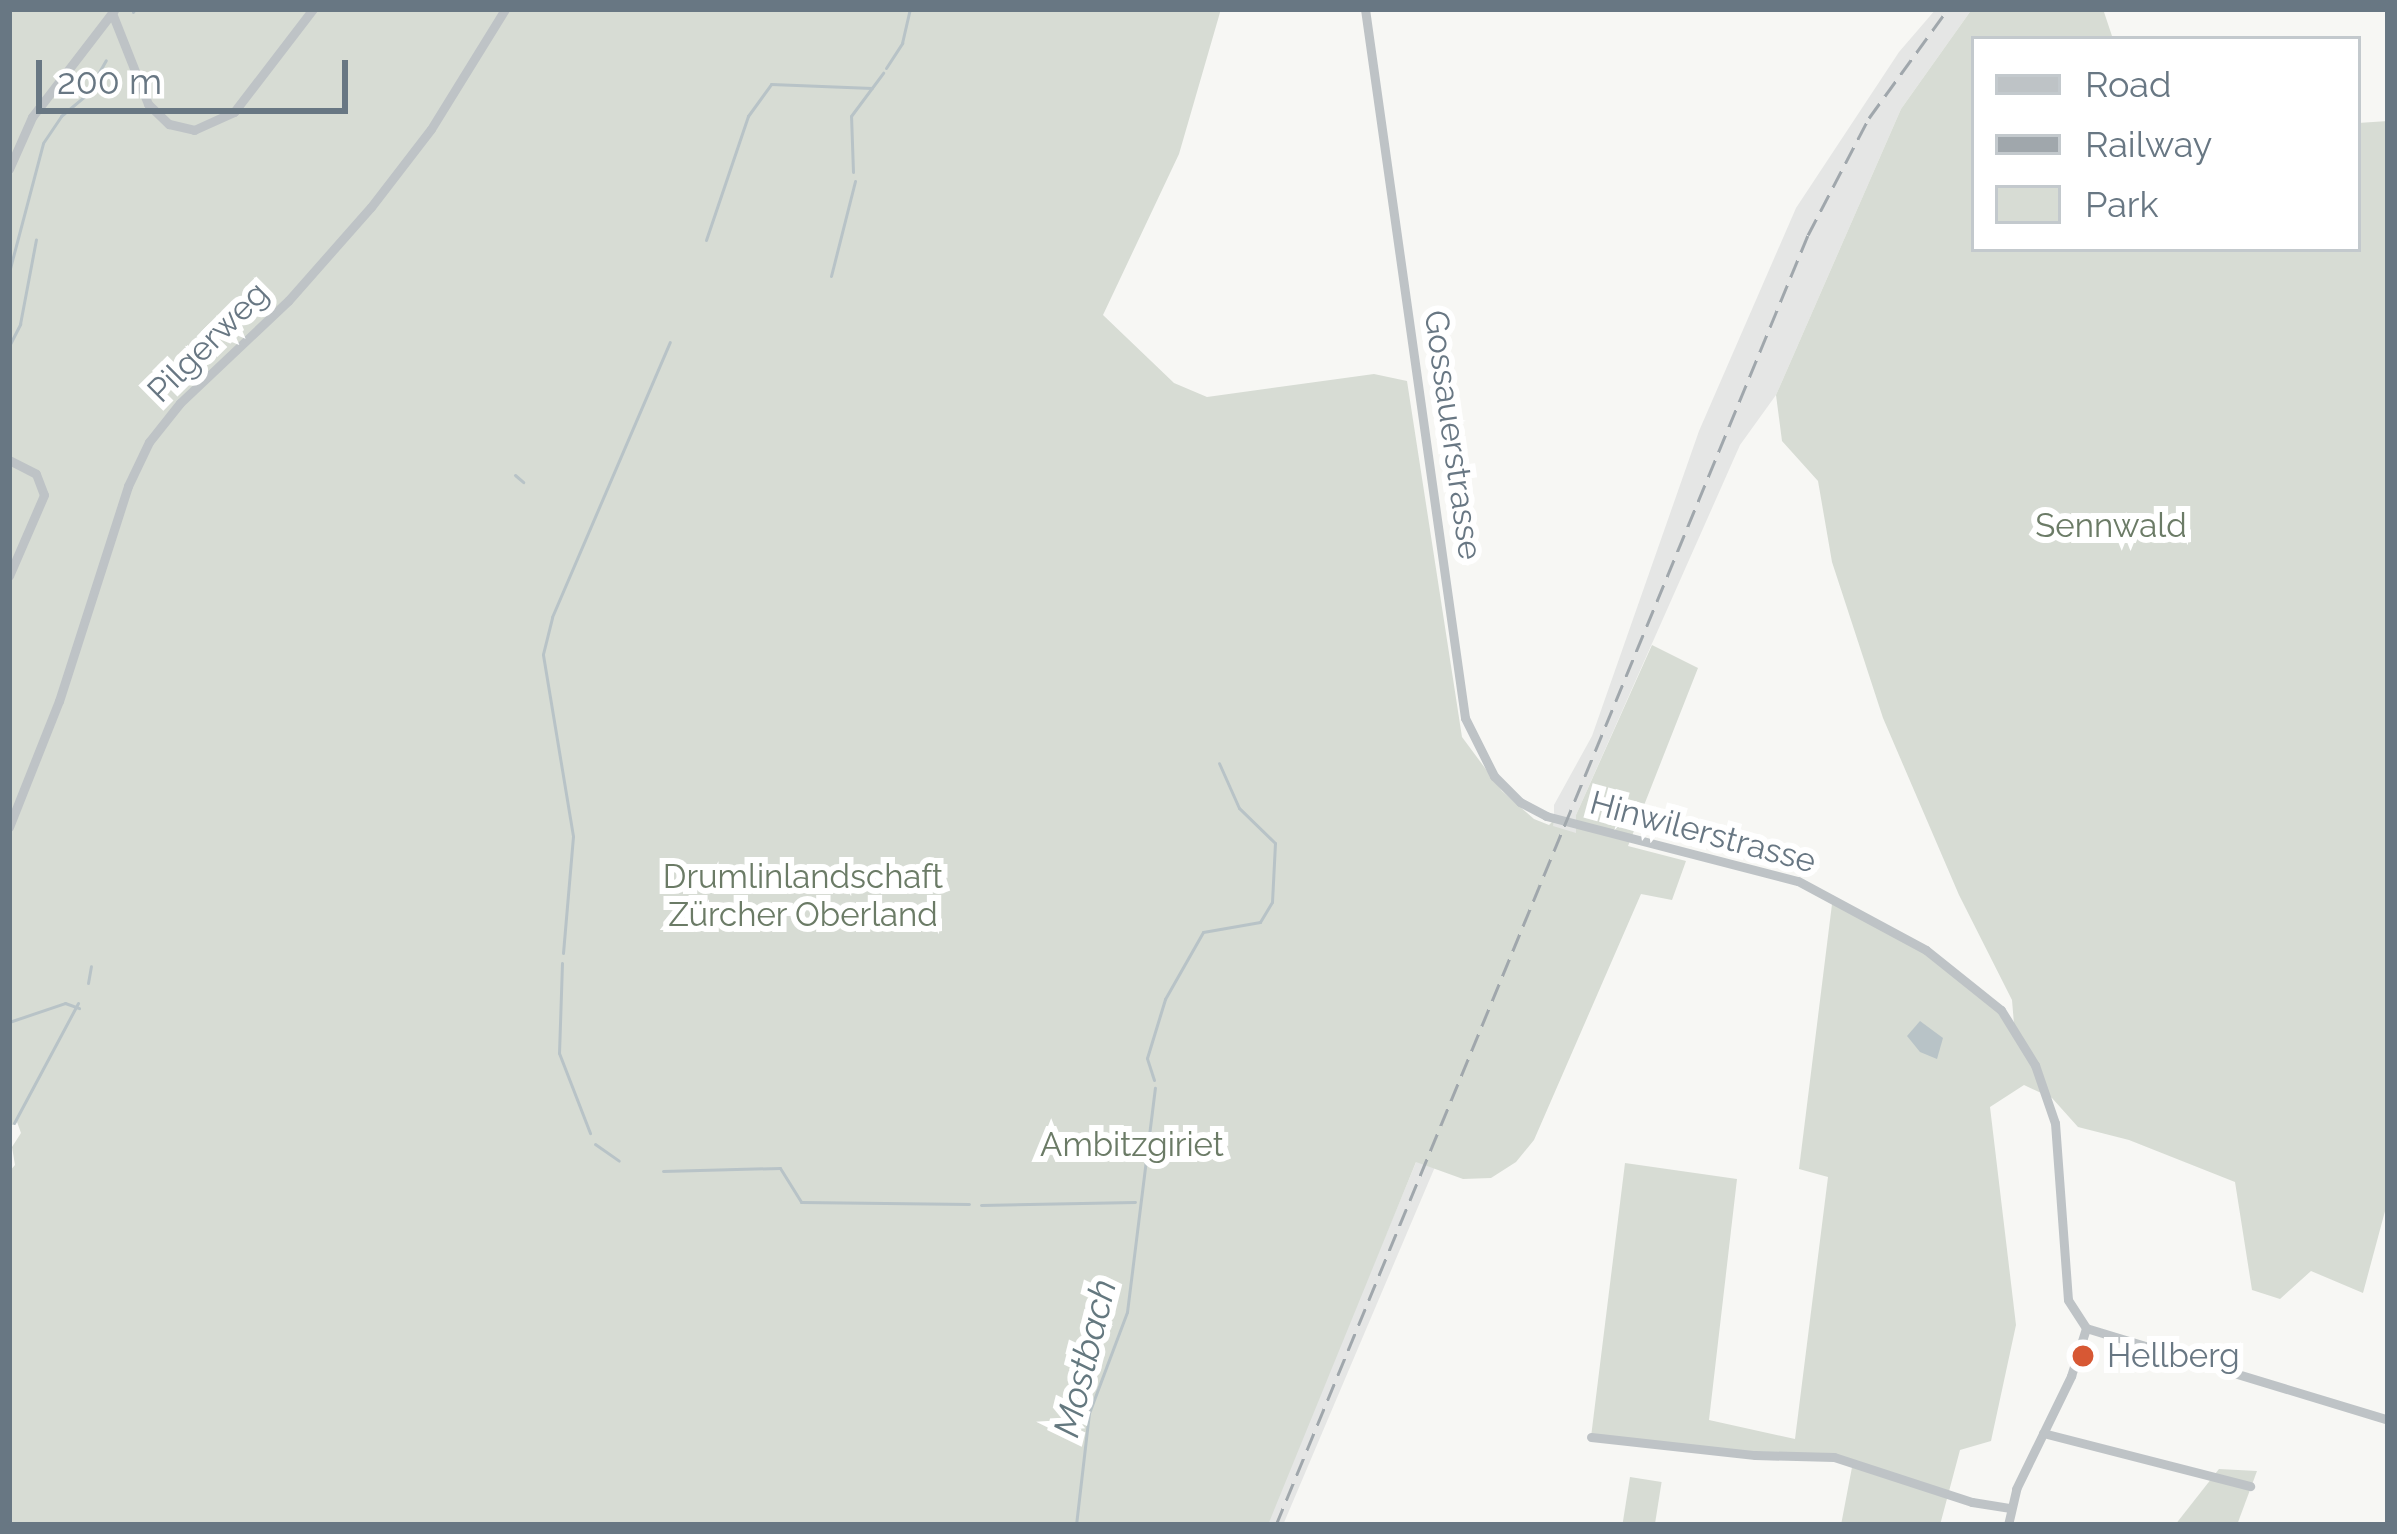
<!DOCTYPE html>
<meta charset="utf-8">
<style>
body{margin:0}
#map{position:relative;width:2397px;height:1534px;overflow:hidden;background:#f7f7f4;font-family:Raleway,sans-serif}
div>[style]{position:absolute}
.built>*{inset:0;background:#e5e6e5}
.green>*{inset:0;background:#d7dcd4;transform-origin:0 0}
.water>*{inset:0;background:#b8c3c7}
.stream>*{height:3px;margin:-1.5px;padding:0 1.5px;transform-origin:1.5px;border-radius:1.5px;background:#b8c3c7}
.street>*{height:9px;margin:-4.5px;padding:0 4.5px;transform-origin:4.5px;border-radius:4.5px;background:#bec3c6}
.rail>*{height:3px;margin-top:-1.5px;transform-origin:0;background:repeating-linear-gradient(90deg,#a0a7ac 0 18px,transparent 0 27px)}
.dots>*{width:33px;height:33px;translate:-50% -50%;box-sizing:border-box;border:6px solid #fff;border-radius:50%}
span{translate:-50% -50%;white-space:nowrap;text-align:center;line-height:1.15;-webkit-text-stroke:12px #fff;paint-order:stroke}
.street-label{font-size:33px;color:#687783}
.park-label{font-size:33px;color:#6b7b66}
.poi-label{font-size:33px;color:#687783}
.left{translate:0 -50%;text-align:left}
.water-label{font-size:36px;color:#64787f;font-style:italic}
.frame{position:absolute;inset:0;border:12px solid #687783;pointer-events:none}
.legend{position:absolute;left:1971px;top:36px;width:390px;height:216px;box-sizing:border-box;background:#fff;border:3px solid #c3c9cd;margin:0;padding:15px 21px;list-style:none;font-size:36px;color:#687783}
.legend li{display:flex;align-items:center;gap:24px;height:60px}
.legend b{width:60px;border:3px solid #c3c9cd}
.scale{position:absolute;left:36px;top:60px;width:312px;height:54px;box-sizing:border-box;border:6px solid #687783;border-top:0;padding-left:15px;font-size:36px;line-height:42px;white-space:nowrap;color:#687783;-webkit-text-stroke:9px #fff;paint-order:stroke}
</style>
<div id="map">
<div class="built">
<i style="clip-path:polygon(1936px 9px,1972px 9px,1901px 109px,1776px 395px,1740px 445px,1576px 815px,1578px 830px,1283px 1525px,1265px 1525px,1422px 1148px,1418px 1124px,1554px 820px,1554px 805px,1592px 736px,1699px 431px,1796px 208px,1899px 52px)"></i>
</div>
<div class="green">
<i style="clip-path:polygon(9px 9px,1221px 9px,1179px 154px,1103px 315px,1174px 383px,1207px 397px,1374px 374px,1407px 381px,1462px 737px,1502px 791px,1534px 819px,1549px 825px,1554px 820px,1553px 826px,1576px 833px,1576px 815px,1652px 645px,1698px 668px,1628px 846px,1686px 861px,1672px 900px,1641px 894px,1534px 1140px,1516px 1162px,1491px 1178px,1463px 1179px,1416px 1162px,1268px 1525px,10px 1525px,9px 1172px,15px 1165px,12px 1147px,21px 1133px,17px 1122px,9px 1127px)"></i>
<i style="clip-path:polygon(1972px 9px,2103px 9px,2113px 39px,1974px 39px,1974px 249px,2358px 249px,2358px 123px,2388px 121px,2388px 1200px,2363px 1293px,2311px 1271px,2280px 1299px,2252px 1290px,2235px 1182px,2129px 1140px,2078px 1127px,2052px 1098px,2024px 1085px,1990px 1107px,2016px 1325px,1991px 1441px,1960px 1450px,1940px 1525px,1841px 1525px,1853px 1462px,1591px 1437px,1625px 1163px,1737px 1179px,1709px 1420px,1795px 1439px,1828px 1177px,1799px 1169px,1833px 896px,1926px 950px,2014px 1024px,2012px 1000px,1959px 895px,1883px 718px,1832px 562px,1818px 481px,1782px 441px,1776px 395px,1901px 109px)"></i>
<i style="clip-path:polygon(2219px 1469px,2257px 1471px,2237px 1525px,2175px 1525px)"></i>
<i style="left:1630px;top:1477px;width:32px;height:49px;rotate:9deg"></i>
</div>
<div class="water">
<i style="clip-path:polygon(1920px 1021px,1943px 1038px,1937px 1059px,1920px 1052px,1907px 1036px)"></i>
</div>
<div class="stream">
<i style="left:133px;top:12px;width:4px;rotate:-56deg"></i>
<i style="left:886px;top:68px;width:30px;rotate:-57deg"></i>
<i style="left:902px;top:43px;width:35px;rotate:-77deg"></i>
<i style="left:853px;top:172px;width:56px;rotate:-92deg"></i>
<i style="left:851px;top:116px;width:54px;rotate:-53.3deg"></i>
<i style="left:706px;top:240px;width:131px;rotate:-71.3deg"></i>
<i style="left:748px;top:116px;width:39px;rotate:-54deg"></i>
<i style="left:771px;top:84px;width:101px;rotate:2.3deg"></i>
<i style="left:9px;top:272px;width:133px;rotate:-75.2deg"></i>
<i style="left:43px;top:143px;width:32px;rotate:-56deg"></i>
<i style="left:61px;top:116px;width:33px;rotate:-40deg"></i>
<i style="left:86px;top:95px;width:40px;rotate:-60.3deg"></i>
<i style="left:831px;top:276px;width:98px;rotate:-75.8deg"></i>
<i style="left:9px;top:346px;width:25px;rotate:-63deg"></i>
<i style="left:20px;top:324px;width:86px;rotate:-79.3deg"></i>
<i style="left:515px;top:475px;width:11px;rotate:41deg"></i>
<i style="left:563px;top:953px;width:117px;rotate:-85.1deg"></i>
<i style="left:573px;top:836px;width:184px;rotate:-99.4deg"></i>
<i style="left:543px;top:654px;width:38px;rotate:-76deg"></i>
<i style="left:552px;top:617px;width:299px;rotate:-66.8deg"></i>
<i style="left:562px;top:963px;width:90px;rotate:91.9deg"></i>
<i style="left:559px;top:1053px;width:86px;rotate:68.8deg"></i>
<i style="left:88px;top:983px;width:17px;rotate:-80deg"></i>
<i style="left:9px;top:1022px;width:59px;rotate:-18.7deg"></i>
<i style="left:65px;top:1003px;width:15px;rotate:20deg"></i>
<i style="left:1154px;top:1080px;width:23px;rotate:-108deg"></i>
<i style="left:1147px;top:1058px;width:62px;rotate:-73deg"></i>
<i style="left:1165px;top:999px;width:77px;rotate:-60.4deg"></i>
<i style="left:1203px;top:932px;width:58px;rotate:-10deg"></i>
<i style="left:1260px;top:922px;width:23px;rotate:-59deg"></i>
<i style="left:1272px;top:902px;width:59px;rotate:-87.1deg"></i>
<i style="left:1275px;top:843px;width:50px;rotate:-135.8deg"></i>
<i style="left:1239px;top:808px;width:49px;rotate:-114deg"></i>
<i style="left:14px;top:1123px;width:136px;rotate:-61.9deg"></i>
<i style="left:595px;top:1144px;width:29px;rotate:35deg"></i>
<i style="left:663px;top:1171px;width:117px;rotate:-1.5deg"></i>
<i style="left:780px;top:1168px;width:40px;rotate:58deg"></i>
<i style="left:801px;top:1202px;width:168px;rotate:0.7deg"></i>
<i style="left:981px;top:1205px;width:154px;rotate:-1.1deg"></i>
<i style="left:1076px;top:1525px;width:113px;rotate:-83.4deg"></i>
<i style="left:1089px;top:1413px;width:108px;rotate:-69.4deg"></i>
<i style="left:1127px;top:1312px;width:226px;rotate:-82.9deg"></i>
</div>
<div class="street">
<i style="left:1365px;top:9px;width:716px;rotate:81.97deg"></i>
<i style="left:1465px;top:718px;width:65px;rotate:63.4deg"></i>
<i style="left:1494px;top:776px;width:37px;rotate:45deg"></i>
<i style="left:1520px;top:802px;width:30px;rotate:28deg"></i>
<i style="left:1546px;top:816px;width:260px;rotate:14.5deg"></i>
<i style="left:1798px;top:881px;width:145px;rotate:28.3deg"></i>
<i style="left:1926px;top:950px;width:96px;rotate:38.7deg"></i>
<i style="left:2001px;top:1010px;width:65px;rotate:58.3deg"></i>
<i style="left:2035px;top:1065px;width:61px;rotate:71deg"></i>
<i style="left:2055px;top:1123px;width:177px;rotate:85.8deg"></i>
<i style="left:2068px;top:1300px;width:33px;rotate:57deg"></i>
<i style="left:2086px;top:1328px;width:316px;rotate:16.9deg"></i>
<i style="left:112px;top:13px;width:98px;rotate:68.4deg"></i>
<i style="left:148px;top:104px;width:29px;rotate:44deg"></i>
<i style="left:169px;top:124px;width:26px;rotate:13deg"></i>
<i style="left:194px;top:130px;width:44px;rotate:-24.2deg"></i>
<i style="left:234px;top:112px;width:130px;rotate:-52.5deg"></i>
<i style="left:9px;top:169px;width:57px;rotate:-66.1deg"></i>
<i style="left:32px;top:117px;width:135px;rotate:-52.5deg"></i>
<i style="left:9px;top:460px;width:30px;rotate:27deg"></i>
<i style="left:36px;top:474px;width:22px;rotate:69deg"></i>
<i style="left:44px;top:495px;width:88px;rotate:113.4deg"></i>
<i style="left:9px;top:827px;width:136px;rotate:-68.4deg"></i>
<i style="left:59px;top:701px;width:226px;rotate:-72.2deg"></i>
<i style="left:128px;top:486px;width:49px;rotate:-64.5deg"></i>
<i style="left:149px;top:442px;width:50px;rotate:-51.5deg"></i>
<i style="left:180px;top:403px;width:149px;rotate:-43.4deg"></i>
<i style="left:288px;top:301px;width:125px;rotate:-48.6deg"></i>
<i style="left:371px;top:207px;width:98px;rotate:-52.4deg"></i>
<i style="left:431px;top:129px;width:141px;rotate:-58.3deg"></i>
<i style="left:2043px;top:1433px;width:214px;rotate:14.4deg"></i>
<i style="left:1591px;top:1437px;width:165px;rotate:6.3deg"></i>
<i style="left:1755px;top:1455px;width:79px;rotate:1.5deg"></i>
<i style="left:1834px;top:1457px;width:145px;rotate:18.1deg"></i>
<i style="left:1972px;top:1502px;width:39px;rotate:9deg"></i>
<i style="left:2008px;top:1525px;width:37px;rotate:-77deg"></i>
<i style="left:2016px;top:1489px;width:126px;rotate:-64deg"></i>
<i style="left:2071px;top:1376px;width:50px;rotate:-72.6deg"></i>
</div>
<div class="rail">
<i style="left:1276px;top:1525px;width:1395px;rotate:-67.59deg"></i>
<i style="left:1808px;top:235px;width:132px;rotate:-62.5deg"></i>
<i style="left:1869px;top:118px;width:135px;rotate:-54.1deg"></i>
</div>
<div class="dots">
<i style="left:2083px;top:1356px;background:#d75834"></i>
</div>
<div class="street-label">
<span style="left:208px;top:342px;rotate:-45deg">Pilgerweg</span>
<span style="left:1453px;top:435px;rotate:82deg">Gossauerstrasse</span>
<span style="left:1703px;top:832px;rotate:15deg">Hinwilerstrasse</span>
</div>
<div class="park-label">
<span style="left:2111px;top:526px">Sennwald</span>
<span style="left:803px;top:896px">Drumlinlandschaft<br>Zürcher Oberland</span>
<span style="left:1132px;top:1145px">Ambitzgiriet</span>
</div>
<div class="poi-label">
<span class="left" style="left:2107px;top:1356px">Hellberg</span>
</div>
<div class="water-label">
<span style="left:1085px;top:1358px;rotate:-76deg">Mostbach</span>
</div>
<div class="frame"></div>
<ul class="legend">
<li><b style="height:15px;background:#bec3c6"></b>Road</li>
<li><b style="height:15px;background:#a0a7ac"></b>Railway</li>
<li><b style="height:33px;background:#d7dcd4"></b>Park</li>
</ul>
<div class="scale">200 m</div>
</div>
